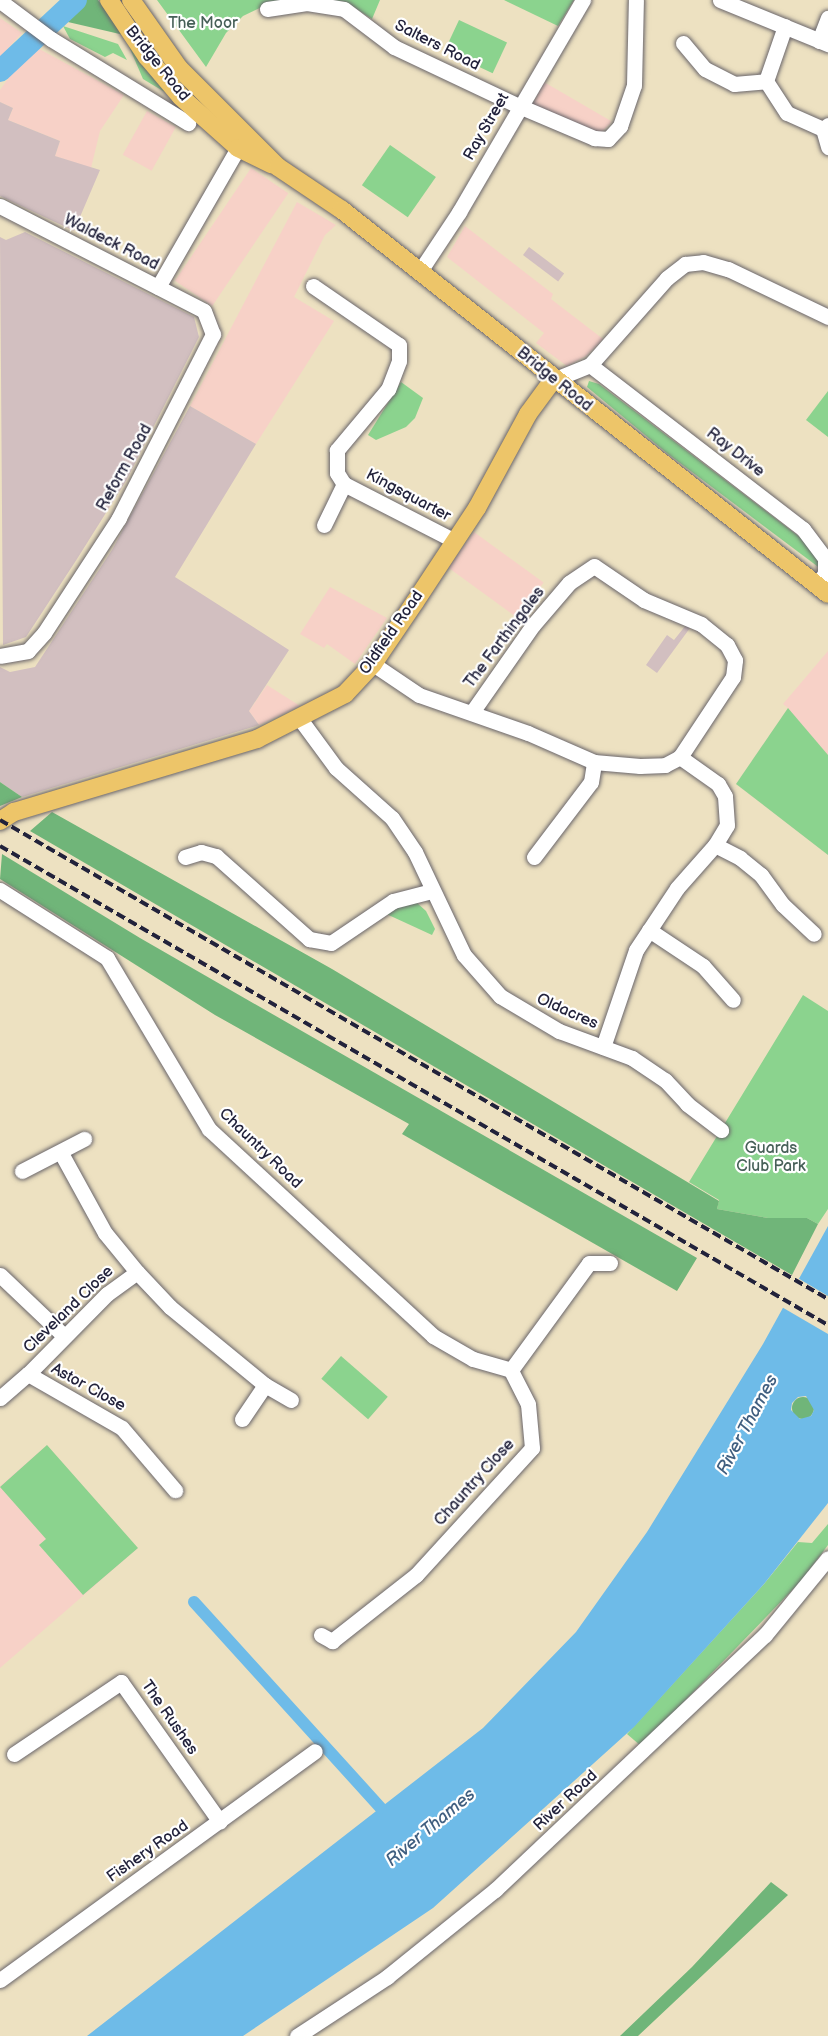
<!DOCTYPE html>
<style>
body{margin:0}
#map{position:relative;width:828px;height:2036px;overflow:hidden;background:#ede1c1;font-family:"Balsamiq Sans",sans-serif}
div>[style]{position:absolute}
.built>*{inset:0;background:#f7d1c7;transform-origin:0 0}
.industrial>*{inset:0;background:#d2bfc0;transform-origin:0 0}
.green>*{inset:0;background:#8bd38e;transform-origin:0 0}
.forest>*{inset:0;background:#70b579}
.round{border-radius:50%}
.water>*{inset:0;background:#6ebbe8}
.pier>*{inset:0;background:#ede1c1}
.canal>*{height:12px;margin:-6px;padding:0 6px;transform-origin:6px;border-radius:6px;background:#6ebbe8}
.river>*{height:22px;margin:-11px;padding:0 11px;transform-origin:11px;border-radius:11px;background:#6ebbe8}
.roads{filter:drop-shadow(0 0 2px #69656a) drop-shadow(0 0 2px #69656a)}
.minor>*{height:15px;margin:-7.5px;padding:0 7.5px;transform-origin:7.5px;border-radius:7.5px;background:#fff}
.major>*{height:18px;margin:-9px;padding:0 9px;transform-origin:9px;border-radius:9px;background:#edc569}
.rail>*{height:4px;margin-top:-2px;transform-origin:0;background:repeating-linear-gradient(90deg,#22223b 0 9px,transparent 0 13.5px)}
span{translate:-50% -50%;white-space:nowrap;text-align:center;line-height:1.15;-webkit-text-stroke:4.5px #fff;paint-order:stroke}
.park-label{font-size:16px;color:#476058}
.street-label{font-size:16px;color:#22223b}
.water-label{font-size:18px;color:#405f80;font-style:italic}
</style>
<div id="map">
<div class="built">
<i style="clip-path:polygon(0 18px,22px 33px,0 57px)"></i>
<i style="clip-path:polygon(32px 45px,124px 95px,100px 131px,91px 168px,55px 156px,60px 141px,8px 120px,13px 108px,0 102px,0 90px)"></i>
<i style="clip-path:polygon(544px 82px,611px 121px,610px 124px,600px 133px,532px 106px)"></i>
<i style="left:147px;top:111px;width:33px;height:50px;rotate:29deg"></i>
<i style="left:251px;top:168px;width:45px;height:136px;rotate:34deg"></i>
<i style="clip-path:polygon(297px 202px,336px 225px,325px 235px,294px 297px,334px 321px,256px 444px,190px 406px)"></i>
<i style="clip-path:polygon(465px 226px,553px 294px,551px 299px,603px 339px,586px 356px,567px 366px,536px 343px,544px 333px,447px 257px)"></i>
<i style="left:474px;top:532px;width:86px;height:44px;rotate:36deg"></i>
<i style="clip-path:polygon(330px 587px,387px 618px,355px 664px,327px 644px,324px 648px,300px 634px)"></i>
<i style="clip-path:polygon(828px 651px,828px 855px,736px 784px,788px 708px,783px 704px)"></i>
<i style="clip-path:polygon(267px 685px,300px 706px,259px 725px,249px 711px)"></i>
<i style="clip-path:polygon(47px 1445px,138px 1548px,0 1668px,0 1486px)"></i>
</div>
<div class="industrial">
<i style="clip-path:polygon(0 102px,13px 108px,8px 120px,60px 141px,55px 156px,100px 170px,74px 231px,0 196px)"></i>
<i style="clip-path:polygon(25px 232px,194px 317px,199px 337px,126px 481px,77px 559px,26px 637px,3px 645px,0 237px,6px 240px)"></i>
<i style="left:529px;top:247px;width:44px;height:10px;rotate:37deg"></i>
<i style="clip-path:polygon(190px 406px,256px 444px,175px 577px,289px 650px,249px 711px,259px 725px,22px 797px,0 782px,0 667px,10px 672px,35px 667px,112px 550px)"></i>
<i style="clip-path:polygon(686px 625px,690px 628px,657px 673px,646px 665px,667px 635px,674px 640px)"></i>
</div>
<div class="green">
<i style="clip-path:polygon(157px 0,295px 0,266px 5px,243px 16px,226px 33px,206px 67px)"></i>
<i style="clip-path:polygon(330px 0,380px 0,372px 19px,346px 2px)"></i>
<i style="clip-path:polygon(504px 0,574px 0,558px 26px)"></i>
<i style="left:459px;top:20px;width:53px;height:34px;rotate:25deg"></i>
<i style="clip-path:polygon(63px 26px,118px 44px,127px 60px,113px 53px,105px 57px,70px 39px)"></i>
<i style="clip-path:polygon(124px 35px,168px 94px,143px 79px)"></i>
<i style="left:390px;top:145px;width:56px;height:49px;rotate:35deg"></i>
<i style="clip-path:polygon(589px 381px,599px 384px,818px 551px,821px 569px,668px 454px,587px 387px)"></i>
<i style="clip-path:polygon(401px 382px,423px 398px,415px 418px,406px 427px,376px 440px,368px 435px)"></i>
<i style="clip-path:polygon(828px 391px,828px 437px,806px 420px)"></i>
<i style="clip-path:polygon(788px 708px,828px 755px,828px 855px,736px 784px)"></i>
<i style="clip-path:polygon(416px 902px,426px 911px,435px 929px,432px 935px,382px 912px)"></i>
<i style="clip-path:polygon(803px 995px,828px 1011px,828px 1209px,818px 1224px,807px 1218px,768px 1218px,717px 1209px,719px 1200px,689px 1182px)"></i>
<i style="left:341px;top:1356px;width:62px;height:30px;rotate:41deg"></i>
<i style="clip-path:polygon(47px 1445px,138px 1548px,83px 1595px,39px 1545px,46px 1539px,0 1487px)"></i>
<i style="clip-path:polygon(828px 1524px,828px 1545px,801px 1581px,641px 1746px,627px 1734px,764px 1584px,798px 1542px,812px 1543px)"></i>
</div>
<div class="forest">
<i style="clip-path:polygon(75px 0,98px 0,124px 35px,55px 19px)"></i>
<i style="clip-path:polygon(0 782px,22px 797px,0 806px)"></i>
<i style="clip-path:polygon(52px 812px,332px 969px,719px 1201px,717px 1209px,768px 1218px,807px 1218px,818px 1224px,792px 1275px,30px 831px)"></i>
<i style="clip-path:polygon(2px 854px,140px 938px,697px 1258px,677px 1291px,402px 1134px,409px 1124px,215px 1015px,0 879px)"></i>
<i class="round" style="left:792px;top:1397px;width:22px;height:22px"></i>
<i style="clip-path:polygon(771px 1882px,788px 1895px,638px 2036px,620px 2036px,692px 1967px)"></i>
</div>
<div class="water">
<i style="clip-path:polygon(evenodd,828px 1226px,828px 1503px,764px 1584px,634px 1727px,433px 1908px,243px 2036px,87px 2036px,483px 1728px,576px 1632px,647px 1532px,763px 1344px,828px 1226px,806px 1396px,814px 1410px,811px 1416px,800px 1419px,791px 1410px,792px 1403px,798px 1397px,806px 1396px)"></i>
</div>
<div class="pier">
<i style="clip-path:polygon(796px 1277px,828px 1296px,828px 1334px,780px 1306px)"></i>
</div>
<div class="canal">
<i style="left:194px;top:1602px;width:278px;rotate:47.8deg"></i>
</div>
<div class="river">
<i style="left:0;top:71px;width:104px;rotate:-43.1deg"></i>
</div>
<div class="roads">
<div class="minor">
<i style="left:720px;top:0;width:117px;rotate:22.2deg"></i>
<i style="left:0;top:1px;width:64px;rotate:36.7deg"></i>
<i style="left:51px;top:39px;width:161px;rotate:31.5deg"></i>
<i style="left:267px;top:9px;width:40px;rotate:-8.5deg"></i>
<i style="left:307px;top:3px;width:37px;rotate:9deg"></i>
<i style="left:344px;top:9px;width:63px;rotate:37.2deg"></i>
<i style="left:394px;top:47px;width:138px;rotate:25.3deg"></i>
<i style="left:519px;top:106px;width:82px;rotate:23.1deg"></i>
<i style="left:594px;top:138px;width:14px;rotate:4deg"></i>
<i style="left:608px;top:139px;width:18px;rotate:-47deg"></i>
<i style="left:620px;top:126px;width:43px;rotate:-71.1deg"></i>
<i style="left:634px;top:85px;width:85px;rotate:-88.7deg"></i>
<i style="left:819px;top:41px;width:25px;rotate:-69deg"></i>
<i style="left:683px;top:43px;width:34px;rotate:50deg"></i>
<i style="left:705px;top:69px;width:33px;rotate:27deg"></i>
<i style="left:734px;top:84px;width:32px;rotate:-5deg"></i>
<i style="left:766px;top:81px;width:58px;rotate:-70.9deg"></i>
<i style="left:766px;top:81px;width:38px;rotate:57deg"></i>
<i style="left:787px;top:113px;width:39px;rotate:24deg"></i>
<i style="left:828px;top:125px;width:6px;rotate:141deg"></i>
<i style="left:823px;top:129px;width:19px;rotate:74deg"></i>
<i style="left:0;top:206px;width:229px;rotate:27.2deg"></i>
<i style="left:204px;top:311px;width:25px;rotate:69deg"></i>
<i style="left:213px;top:334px;width:207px;rotate:117.1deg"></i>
<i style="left:119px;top:518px;width:137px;rotate:123.1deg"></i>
<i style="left:44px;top:633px;width:24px;rotate:132deg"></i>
<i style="left:28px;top:651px;width:28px;rotate:170deg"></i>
<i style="left:420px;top:271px;width:71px;rotate:-56.5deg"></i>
<i style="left:459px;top:212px;width:246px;rotate:-59.7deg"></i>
<i style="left:313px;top:286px;width:104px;rotate:34.5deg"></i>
<i style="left:399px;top:345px;width:16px;rotate:90deg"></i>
<i style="left:399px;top:361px;width:30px;rotate:111deg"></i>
<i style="left:388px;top:389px;width:80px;rotate:129.9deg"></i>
<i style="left:337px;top:450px;width:23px;rotate:90deg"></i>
<i style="left:337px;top:473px;width:13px;rotate:58deg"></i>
<i style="left:344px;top:484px;width:125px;rotate:27.2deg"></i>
<i style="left:158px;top:287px;width:160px;rotate:-60.1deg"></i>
<i style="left:590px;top:365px;width:269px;rotate:37.6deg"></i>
<i style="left:803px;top:529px;width:36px;rotate:53deg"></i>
<i style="left:825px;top:558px;width:15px;rotate:90deg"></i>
<i style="left:825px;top:573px;width:15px;rotate:122deg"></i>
<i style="left:553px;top:380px;width:40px;rotate:-22deg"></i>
<i style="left:590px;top:365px;width:116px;rotate:-48.5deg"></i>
<i style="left:667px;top:278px;width:23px;rotate:-38deg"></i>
<i style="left:685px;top:264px;width:18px;rotate:-6deg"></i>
<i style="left:703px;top:262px;width:26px;rotate:16deg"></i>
<i style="left:728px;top:269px;width:111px;rotate:25.6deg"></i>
<i style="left:324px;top:525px;width:46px;rotate:-64deg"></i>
<i style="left:373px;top:664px;width:55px;rotate:34deg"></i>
<i style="left:419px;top:695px;width:115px;rotate:19.2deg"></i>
<i style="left:528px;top:733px;width:72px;rotate:23.7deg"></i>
<i style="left:594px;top:762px;width:46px;rotate:5deg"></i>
<i style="left:640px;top:766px;width:25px;rotate:-2deg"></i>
<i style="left:665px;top:765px;width:17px;rotate:-28deg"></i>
<i style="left:680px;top:757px;width:96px;rotate:-56.5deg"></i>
<i style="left:733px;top:677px;width:17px;rotate:-83deg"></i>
<i style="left:735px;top:660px;width:17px;rotate:-118deg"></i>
<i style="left:727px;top:645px;width:33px;rotate:-141deg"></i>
<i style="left:701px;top:624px;width:62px;rotate:-157.2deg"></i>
<i style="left:644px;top:600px;width:60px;rotate:-145.8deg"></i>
<i style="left:594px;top:566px;width:30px;rotate:146deg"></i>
<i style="left:569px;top:583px;width:55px;rotate:130.6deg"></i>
<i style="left:533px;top:625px;width:106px;rotate:125deg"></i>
<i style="left:300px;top:719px;width:61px;rotate:53.7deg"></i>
<i style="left:336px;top:768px;width:75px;rotate:41.8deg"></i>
<i style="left:392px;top:818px;width:41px;rotate:55.9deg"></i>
<i style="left:415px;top:852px;width:114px;rotate:64.6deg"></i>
<i style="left:464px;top:955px;width:55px;rotate:48.7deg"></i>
<i style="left:500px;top:996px;width:69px;rotate:30.7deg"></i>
<i style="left:559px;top:1031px;width:78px;rotate:20.3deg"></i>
<i style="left:632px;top:1058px;width:40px;rotate:34deg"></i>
<i style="left:665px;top:1080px;width:33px;rotate:47deg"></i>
<i style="left:687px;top:1104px;width:43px;rotate:37.4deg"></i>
<i style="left:715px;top:845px;width:28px;rotate:27deg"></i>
<i style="left:740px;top:858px;width:27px;rotate:39deg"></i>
<i style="left:761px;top:875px;width:37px;rotate:54deg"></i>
<i style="left:783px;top:905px;width:42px;rotate:43.1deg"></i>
<i style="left:185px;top:857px;width:17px;rotate:-17deg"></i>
<i style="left:201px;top:852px;width:16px;rotate:15deg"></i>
<i style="left:216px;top:856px;width:125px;rotate:41.7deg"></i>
<i style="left:309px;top:939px;width:22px;rotate:10deg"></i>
<i style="left:331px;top:943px;width:75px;rotate:-34.1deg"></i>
<i style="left:393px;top:901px;width:40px;rotate:-14.4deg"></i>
<i style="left:534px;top:857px;width:94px;rotate:-52.8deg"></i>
<i style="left:591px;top:782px;width:20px;rotate:-81deg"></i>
<i style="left:0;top:890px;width:127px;rotate:32.4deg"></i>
<i style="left:107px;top:958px;width:199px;rotate:59.2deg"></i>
<i style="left:209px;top:1129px;width:305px;rotate:42.7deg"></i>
<i style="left:433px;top:1336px;width:46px;rotate:29.9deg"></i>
<i style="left:473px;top:1359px;width:40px;rotate:16deg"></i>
<i style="left:649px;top:930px;width:65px;rotate:33.7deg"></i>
<i style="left:703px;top:966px;width:45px;rotate:48.6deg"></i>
<i style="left:603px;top:1047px;width:102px;rotate:-71.2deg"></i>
<i style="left:636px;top:950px;width:74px;rotate:-56.5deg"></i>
<i style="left:677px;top:888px;width:57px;rotate:-48.5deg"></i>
<i style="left:715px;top:845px;width:23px;rotate:-59deg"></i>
<i style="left:727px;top:825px;width:29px;rotate:-94deg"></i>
<i style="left:725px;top:796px;width:14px;rotate:-120deg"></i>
<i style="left:718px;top:784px;width:47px;rotate:-144.6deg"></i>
<i style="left:22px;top:1171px;width:70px;rotate:-27.3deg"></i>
<i style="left:137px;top:1272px;width:48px;rotate:46.7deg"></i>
<i style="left:170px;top:1307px;width:123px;rotate:39.4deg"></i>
<i style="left:265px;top:1385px;width:30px;rotate:30deg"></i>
<i style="left:0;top:1275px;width:88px;rotate:43.6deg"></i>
<i style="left:28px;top:1374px;width:108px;rotate:29.9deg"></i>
<i style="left:122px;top:1428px;width:82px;rotate:49.5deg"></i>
<i style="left:0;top:1398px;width:37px;rotate:-41deg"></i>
<i style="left:28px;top:1374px;width:112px;rotate:-45.4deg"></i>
<i style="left:107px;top:1294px;width:37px;rotate:-36deg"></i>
<i style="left:137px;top:1272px;width:50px;rotate:-129.4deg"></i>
<i style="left:105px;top:1233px;width:91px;rotate:-118.8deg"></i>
<i style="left:242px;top:1419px;width:41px;rotate:-55.9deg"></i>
<i style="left:321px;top:1635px;width:13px;rotate:29deg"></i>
<i style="left:332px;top:1641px;width:107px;rotate:-38.2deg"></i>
<i style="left:416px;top:1575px;width:172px;rotate:-47.6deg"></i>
<i style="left:532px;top:1448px;width:44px;rotate:-95.2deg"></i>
<i style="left:528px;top:1404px;width:38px;rotate:-117deg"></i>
<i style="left:511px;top:1370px;width:132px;rotate:-53.9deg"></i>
<i style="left:589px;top:1263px;width:21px"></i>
<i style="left:14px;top:1754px;width:129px;rotate:-33.9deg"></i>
<i style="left:121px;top:1682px;width:171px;rotate:54.7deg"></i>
<i style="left:0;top:1980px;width:389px;rotate:-36deg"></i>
<i style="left:297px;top:2036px;width:108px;rotate:-33.2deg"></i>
<i style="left:387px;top:1977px;width:139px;rotate:-38.9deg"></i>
<i style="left:495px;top:1890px;width:371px;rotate:-43.4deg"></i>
<i style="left:765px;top:1635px;width:99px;rotate:-50.7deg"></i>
</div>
<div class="major">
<i style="left:109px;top:0;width:69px;rotate:56.3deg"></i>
<i style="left:147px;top:57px;width:52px;rotate:49.6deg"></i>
<i style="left:181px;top:97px;width:76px;rotate:41.8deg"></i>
<i style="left:238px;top:148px;width:37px;rotate:26deg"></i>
<i style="left:131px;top:0;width:83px;rotate:54.8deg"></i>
<i style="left:179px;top:68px;width:140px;rotate:45deg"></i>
<i style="left:278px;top:167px;width:77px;rotate:33.9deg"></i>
<i style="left:342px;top:210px;width:619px;rotate:38.31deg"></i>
<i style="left:0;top:821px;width:17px;rotate:-33deg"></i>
<i style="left:14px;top:812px;width:254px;rotate:-16.7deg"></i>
<i style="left:257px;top:739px;width:99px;rotate:-27.1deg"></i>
<i style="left:345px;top:694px;width:41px;rotate:-47deg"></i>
<i style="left:373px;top:664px;width:75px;rotate:-55.9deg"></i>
<i style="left:415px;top:602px;width:113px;rotate:-56.6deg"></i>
<i style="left:477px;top:508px;width:107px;rotate:-61.5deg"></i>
<i style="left:528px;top:414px;width:42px;rotate:-53.7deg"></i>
</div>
</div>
<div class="rail">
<i style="left:0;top:820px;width:957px;rotate:30.05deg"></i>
<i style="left:0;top:846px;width:957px;rotate:30.05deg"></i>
</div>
<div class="park-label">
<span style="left:203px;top:24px">The Moor</span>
<span style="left:771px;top:1158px">Guards<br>Club Park</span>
</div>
<div class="street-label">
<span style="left:437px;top:46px;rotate:27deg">Salters Road</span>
<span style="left:157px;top:64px;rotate:51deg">Bridge Road</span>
<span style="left:487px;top:127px;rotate:-60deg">Ray Street</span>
<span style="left:111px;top:243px;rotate:27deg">Waldeck Road</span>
<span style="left:554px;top:380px;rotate:39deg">Bridge Road</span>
<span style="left:735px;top:453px;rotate:38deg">Ray Drive</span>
<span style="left:125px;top:468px;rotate:-61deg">Reform Road</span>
<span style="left:408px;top:496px;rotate:28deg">Kingsquarter</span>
<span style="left:392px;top:633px;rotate:-55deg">Oldfield Road</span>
<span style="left:505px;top:638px;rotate:-53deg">The Farthingales</span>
<span style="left:567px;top:1012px;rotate:24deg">Oldacres</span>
<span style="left:260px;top:1149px;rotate:44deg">Chauntry Road</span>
<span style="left:69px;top:1310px;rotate:-44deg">Cleveland Close</span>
<span style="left:88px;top:1388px;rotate:29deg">Astor Close</span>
<span style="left:475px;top:1483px;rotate:-48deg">Chauntry Close</span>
<span style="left:169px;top:1718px;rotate:55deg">The Rushes</span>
<span style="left:566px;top:1801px;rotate:-43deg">River Road</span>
<span style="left:148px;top:1852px;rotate:-35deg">Fishery Road</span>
</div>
<div class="water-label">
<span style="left:748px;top:1425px;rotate:-62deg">River Thames</span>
<span style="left:431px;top:1828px;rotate:-40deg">River Thames</span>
</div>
</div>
